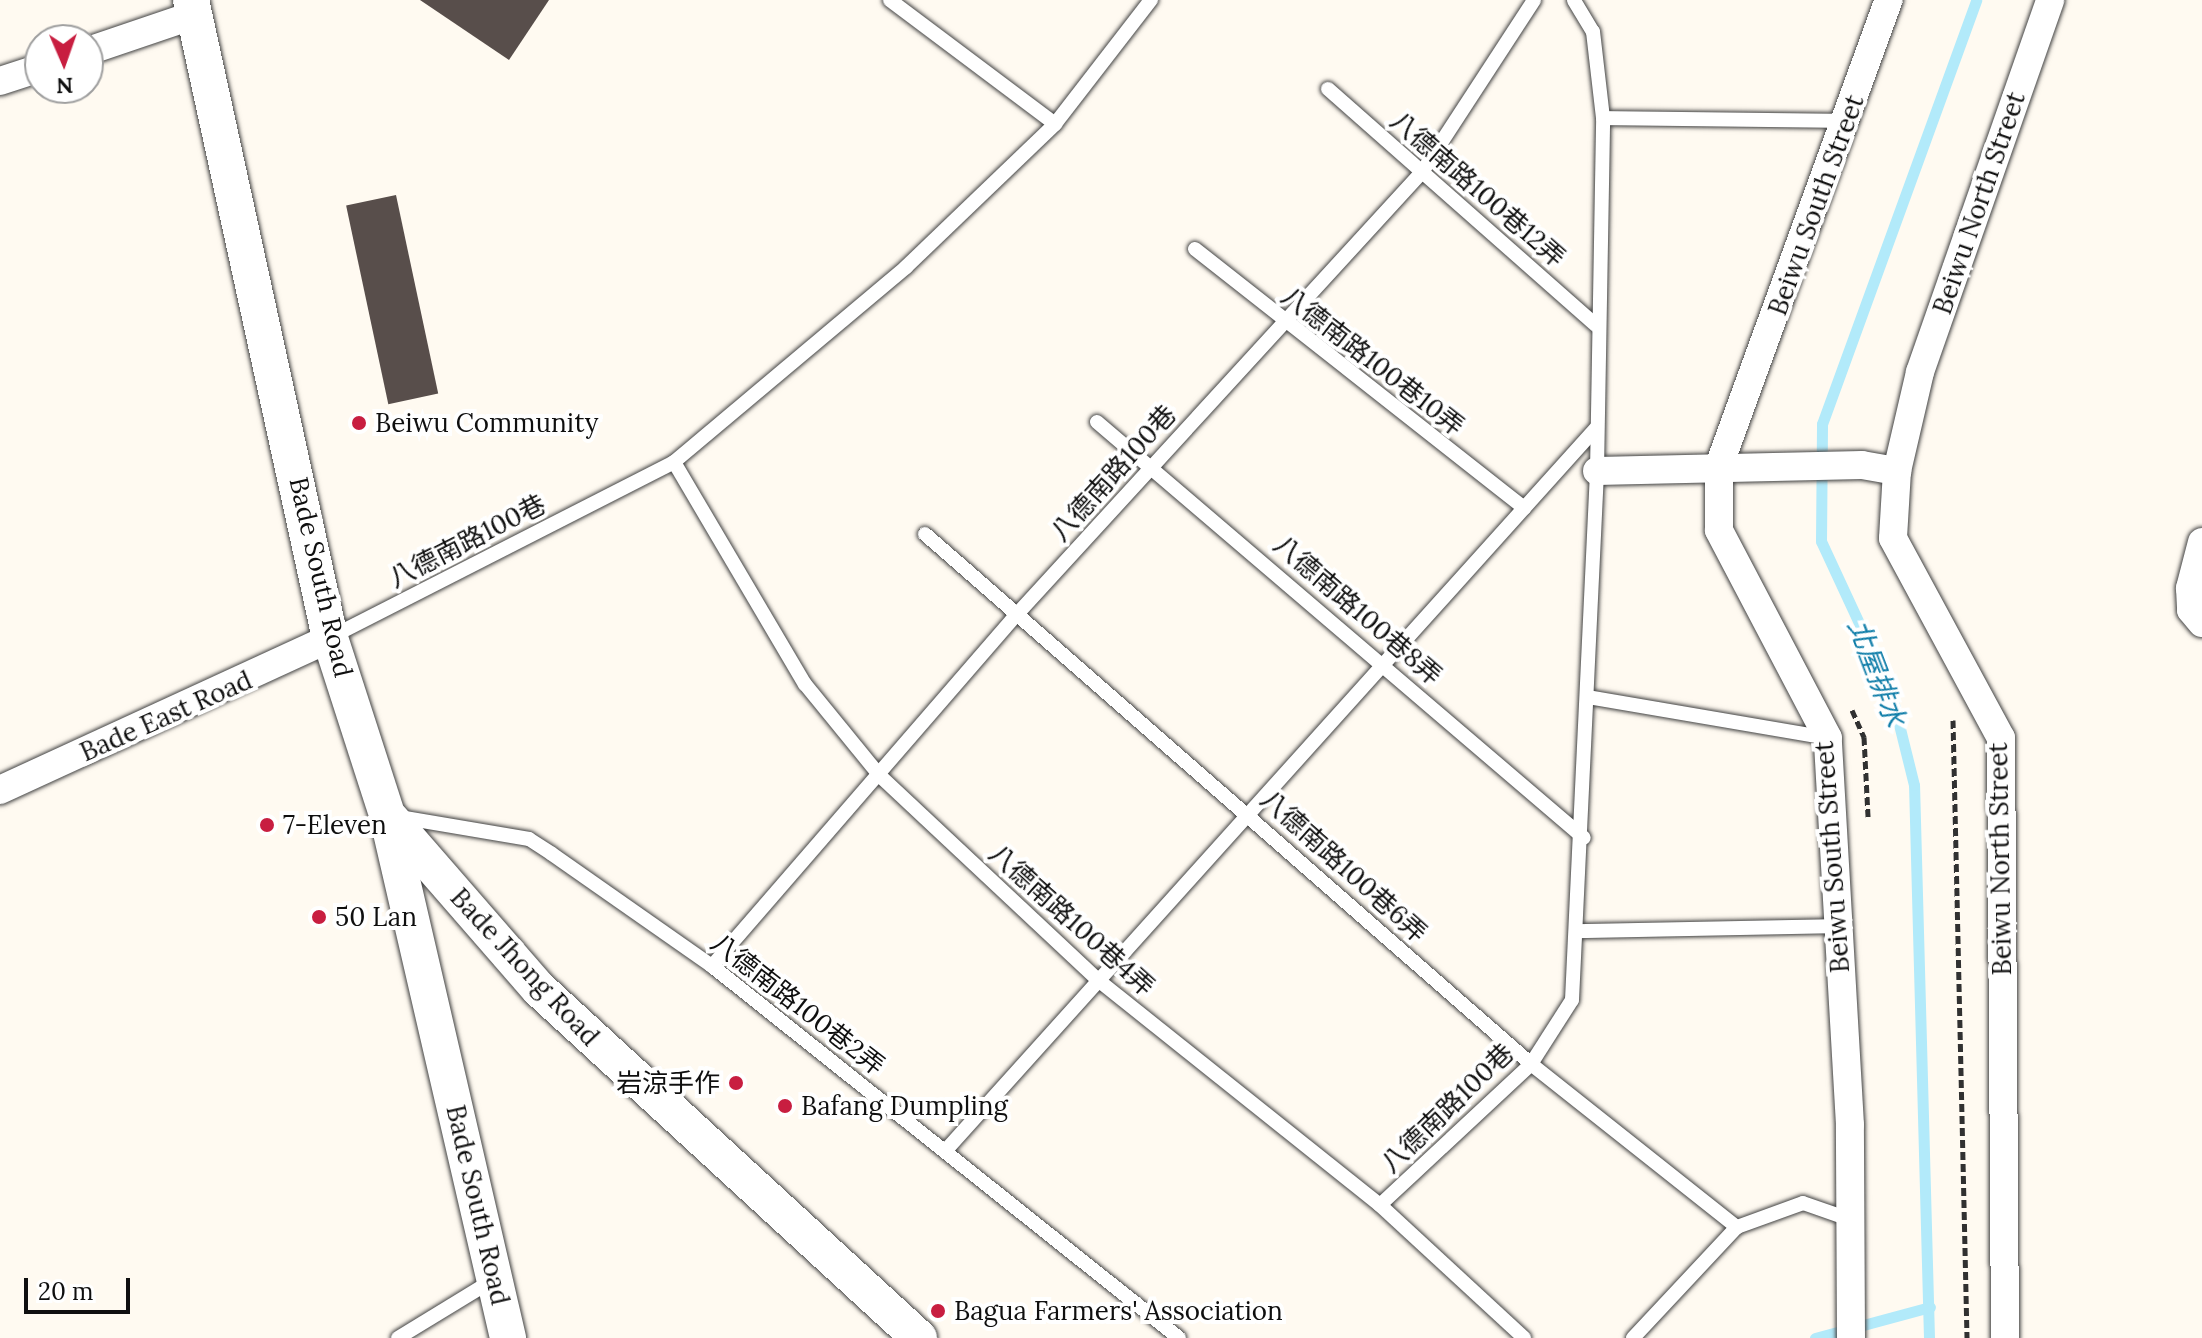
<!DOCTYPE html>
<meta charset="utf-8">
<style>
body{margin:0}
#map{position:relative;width:2202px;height:1338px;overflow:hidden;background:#fffaf1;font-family:Lora,"Noto Sans TC",serif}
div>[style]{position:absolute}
.stream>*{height:11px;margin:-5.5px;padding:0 5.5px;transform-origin:5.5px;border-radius:5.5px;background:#b2eafa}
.building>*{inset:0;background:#584e4b;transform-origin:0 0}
.path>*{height:5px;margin-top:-2.5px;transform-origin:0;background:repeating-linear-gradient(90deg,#313131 0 8px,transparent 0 12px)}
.roads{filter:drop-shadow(0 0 2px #424242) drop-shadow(0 0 2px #424242)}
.service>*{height:14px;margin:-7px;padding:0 7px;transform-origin:7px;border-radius:7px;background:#fff}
.minor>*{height:28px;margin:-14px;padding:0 14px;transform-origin:14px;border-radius:14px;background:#fff}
.tertiary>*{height:36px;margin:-18px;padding:0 18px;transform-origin:18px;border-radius:18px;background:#fff}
.dots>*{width:22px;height:22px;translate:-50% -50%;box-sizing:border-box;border:4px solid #fff;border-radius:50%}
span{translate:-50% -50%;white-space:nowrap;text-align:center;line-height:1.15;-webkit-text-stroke:8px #fff;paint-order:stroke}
.street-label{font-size:26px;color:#0f0f0f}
.poi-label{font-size:26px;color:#0f0f0f}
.left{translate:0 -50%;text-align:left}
.right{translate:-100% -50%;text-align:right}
.water-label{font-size:28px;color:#107ea9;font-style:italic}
.north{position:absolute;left:24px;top:24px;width:80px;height:80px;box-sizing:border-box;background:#fff;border:2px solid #9f9f9f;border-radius:50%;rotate:178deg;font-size:22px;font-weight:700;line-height:32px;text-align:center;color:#0f0f0f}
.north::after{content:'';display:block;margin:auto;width:28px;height:36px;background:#c81e40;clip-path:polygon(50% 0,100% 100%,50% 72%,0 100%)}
.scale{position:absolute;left:24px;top:1278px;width:106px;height:36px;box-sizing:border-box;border:4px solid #0f0f0f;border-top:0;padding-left:10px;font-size:24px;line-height:28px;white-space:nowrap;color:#0f0f0f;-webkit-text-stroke:6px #fff;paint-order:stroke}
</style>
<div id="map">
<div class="stream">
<i style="left:1815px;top:1338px;width:119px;rotate:-15.1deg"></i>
<i style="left:1929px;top:1338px;width:553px;rotate:-91.55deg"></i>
<i style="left:1914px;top:785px;width:96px;rotate:-103.9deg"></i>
<i style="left:1891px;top:692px;width:166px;rotate:-114.9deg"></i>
<i style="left:1821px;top:541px;width:117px;rotate:-89.5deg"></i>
<i style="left:1822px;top:424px;width:451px;rotate:-70deg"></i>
</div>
<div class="building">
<i style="clip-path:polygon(420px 0,549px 0,509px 60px)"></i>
<i style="left:396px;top:195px;width:203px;height:51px;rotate:78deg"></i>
</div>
<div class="path">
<i style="left:1852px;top:710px;width:30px;rotate:66deg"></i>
<i style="left:1864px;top:737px;width:80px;rotate:87.1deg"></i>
<i style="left:1953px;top:720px;width:618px;rotate:88.7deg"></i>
</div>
<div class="roads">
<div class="service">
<i style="left:890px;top:0;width:206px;rotate:36.9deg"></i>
<i style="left:1328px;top:89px;width:357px;rotate:41.4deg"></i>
<i style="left:1603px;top:118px;width:244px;rotate:0.7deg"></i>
<i style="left:1195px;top:249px;width:419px;rotate:38.2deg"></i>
<i style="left:1097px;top:422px;width:640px;rotate:40.5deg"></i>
<i style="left:674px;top:462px;width:258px;rotate:59.5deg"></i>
<i style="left:805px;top:684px;width:119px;rotate:50.8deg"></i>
<i style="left:880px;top:776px;width:299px;rotate:43.1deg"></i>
<i style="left:1098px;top:980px;width:361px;rotate:38.6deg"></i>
<i style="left:1380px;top:1205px;width:196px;rotate:42.7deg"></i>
<i style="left:925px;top:534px;width:805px;rotate:41.17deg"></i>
<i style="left:1531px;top:1064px;width:263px;rotate:38.4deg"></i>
<i style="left:331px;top:637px;width:385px;rotate:-27deg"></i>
<i style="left:674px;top:462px;width:303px;rotate:-40deg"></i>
<i style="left:906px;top:267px;width:207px;rotate:-43.8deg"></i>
<i style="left:1055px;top:124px;width:157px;rotate:-52.3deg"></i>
<i style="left:1588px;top:697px;width:243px;rotate:9.7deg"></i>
<i style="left:399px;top:817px;width:132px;rotate:9.6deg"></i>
<i style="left:529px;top:839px;width:27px;rotate:33deg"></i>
<i style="left:552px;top:854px;width:195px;rotate:35deg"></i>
<i style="left:712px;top:966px;width:597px;rotate:38.54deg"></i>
<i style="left:1581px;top:931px;width:255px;rotate:-1.1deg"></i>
<i style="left:712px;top:966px;width:469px;rotate:-49.1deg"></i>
<i style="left:1019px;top:612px;width:597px;rotate:-47.51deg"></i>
<i style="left:1422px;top:172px;width:205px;rotate:-56.9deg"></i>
<i style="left:947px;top:1149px;width:971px;rotate:-48deg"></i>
<i style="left:1380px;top:1205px;width:207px;rotate:-43deg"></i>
<i style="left:1531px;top:1064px;width:76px;rotate:-57.4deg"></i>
<i style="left:1572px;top:1000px;width:530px;rotate:-87.29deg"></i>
<i style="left:1597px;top:471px;width:353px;rotate:-89deg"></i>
<i style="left:1603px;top:118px;width:87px;rotate:-96.6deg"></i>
<i style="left:1593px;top:32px;width:37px;rotate:-121deg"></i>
<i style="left:398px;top:1338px;width:111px;rotate:-31.4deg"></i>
<i style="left:1633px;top:1338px;width:152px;rotate:-46.9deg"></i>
<i style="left:1737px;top:1227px;width:70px;rotate:-20deg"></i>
<i style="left:1803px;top:1203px;width:52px;rotate:19.1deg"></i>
</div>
<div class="minor">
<i style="left:88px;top:51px;width:112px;rotate:-18.8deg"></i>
<i style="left:0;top:81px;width:42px;rotate:-18deg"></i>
<i style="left:1597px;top:471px;width:265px;rotate:-1.3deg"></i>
<i style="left:1862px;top:465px;width:36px;rotate:10deg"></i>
<i style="left:2202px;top:542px;width:48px;rotate:104.6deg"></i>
<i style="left:2190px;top:588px;width:22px;rotate:87deg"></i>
<i style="left:2191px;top:610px;width:17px;rotate:50deg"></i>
<i style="left:0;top:790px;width:363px;rotate:-24.7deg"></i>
<i style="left:1851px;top:1338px;width:213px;rotate:-90.3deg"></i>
<i style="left:1850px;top:1125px;width:388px;rotate:-93.3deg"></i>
<i style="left:1828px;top:738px;width:235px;rotate:-117.7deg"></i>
<i style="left:1719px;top:530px;width:64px;rotate:-90deg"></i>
<i style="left:1719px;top:466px;width:496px;rotate:-70deg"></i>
<i style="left:2005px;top:1338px;width:600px;rotate:-90.38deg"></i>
<i style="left:2001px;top:738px;width:227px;rotate:-118.4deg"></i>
<i style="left:1893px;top:538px;width:67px;rotate:-86.6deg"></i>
<i style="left:1897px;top:471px;width:102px;rotate:-76.9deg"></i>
<i style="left:1920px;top:372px;width:394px;rotate:-70.7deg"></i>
</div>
<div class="tertiary">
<i style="left:191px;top:0;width:653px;rotate:77.71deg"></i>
<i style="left:330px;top:638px;width:186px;rotate:72.1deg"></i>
<i style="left:387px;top:815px;width:537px;rotate:76.97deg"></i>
<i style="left:391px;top:819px;width:225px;rotate:49deg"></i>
<i style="left:539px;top:989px;width:516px;rotate:42.57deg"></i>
</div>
</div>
<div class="dots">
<i style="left:359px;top:423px;background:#c81e40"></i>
<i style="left:267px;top:825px;background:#c81e40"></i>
<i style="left:319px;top:917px;background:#c81e40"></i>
<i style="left:736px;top:1083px;background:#c81e40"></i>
<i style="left:785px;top:1106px;background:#c81e40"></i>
<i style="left:938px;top:1311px;background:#c81e40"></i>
</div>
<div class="street-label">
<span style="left:1478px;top:189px;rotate:41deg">八德南路100巷12弄</span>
<span style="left:1979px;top:203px;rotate:-71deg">Beiwu North Street</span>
<span style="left:1816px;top:205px;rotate:-70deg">Beiwu South Street</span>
<span style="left:1373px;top:361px;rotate:38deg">八德南路100巷10弄</span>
<span style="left:1113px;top:473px;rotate:-48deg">八德南路100巷</span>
<span style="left:467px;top:541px;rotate:-27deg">八德南路100巷</span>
<span style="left:321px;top:577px;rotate:77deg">Bade South Road</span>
<span style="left:1358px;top:610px;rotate:41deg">八德南路100巷8弄</span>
<span style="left:166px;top:716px;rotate:-24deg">Bade East Road</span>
<span style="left:1832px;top:857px;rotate:-94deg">Beiwu South Street</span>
<span style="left:2000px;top:859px;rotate:-91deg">Beiwu North Street</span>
<span style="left:1344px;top:866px;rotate:42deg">八德南路100巷6弄</span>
<span style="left:1072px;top:920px;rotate:42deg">八德南路100巷4弄</span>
<span style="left:525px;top:967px;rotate:47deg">Bade Jhong Road</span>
<span style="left:798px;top:1004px;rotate:38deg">八德南路100巷2弄</span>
<span style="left:1447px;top:1108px;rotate:-44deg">八德南路100巷</span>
<span style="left:478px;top:1205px;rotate:77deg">Bade South Road</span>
</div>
<div class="poi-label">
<span class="left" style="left:375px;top:423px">Beiwu Community</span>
<span class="left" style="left:283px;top:825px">7-Eleven</span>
<span class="left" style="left:335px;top:917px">50 Lan</span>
<span class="right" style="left:720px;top:1083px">岩涼手作</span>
<span class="left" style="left:801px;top:1106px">Bafang Dumpling</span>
<span class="left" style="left:954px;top:1311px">Bagua Farmers' Association</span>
</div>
<div class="water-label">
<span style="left:1877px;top:673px;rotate:69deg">北屋排水</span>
</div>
<div class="north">N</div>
<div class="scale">20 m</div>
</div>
